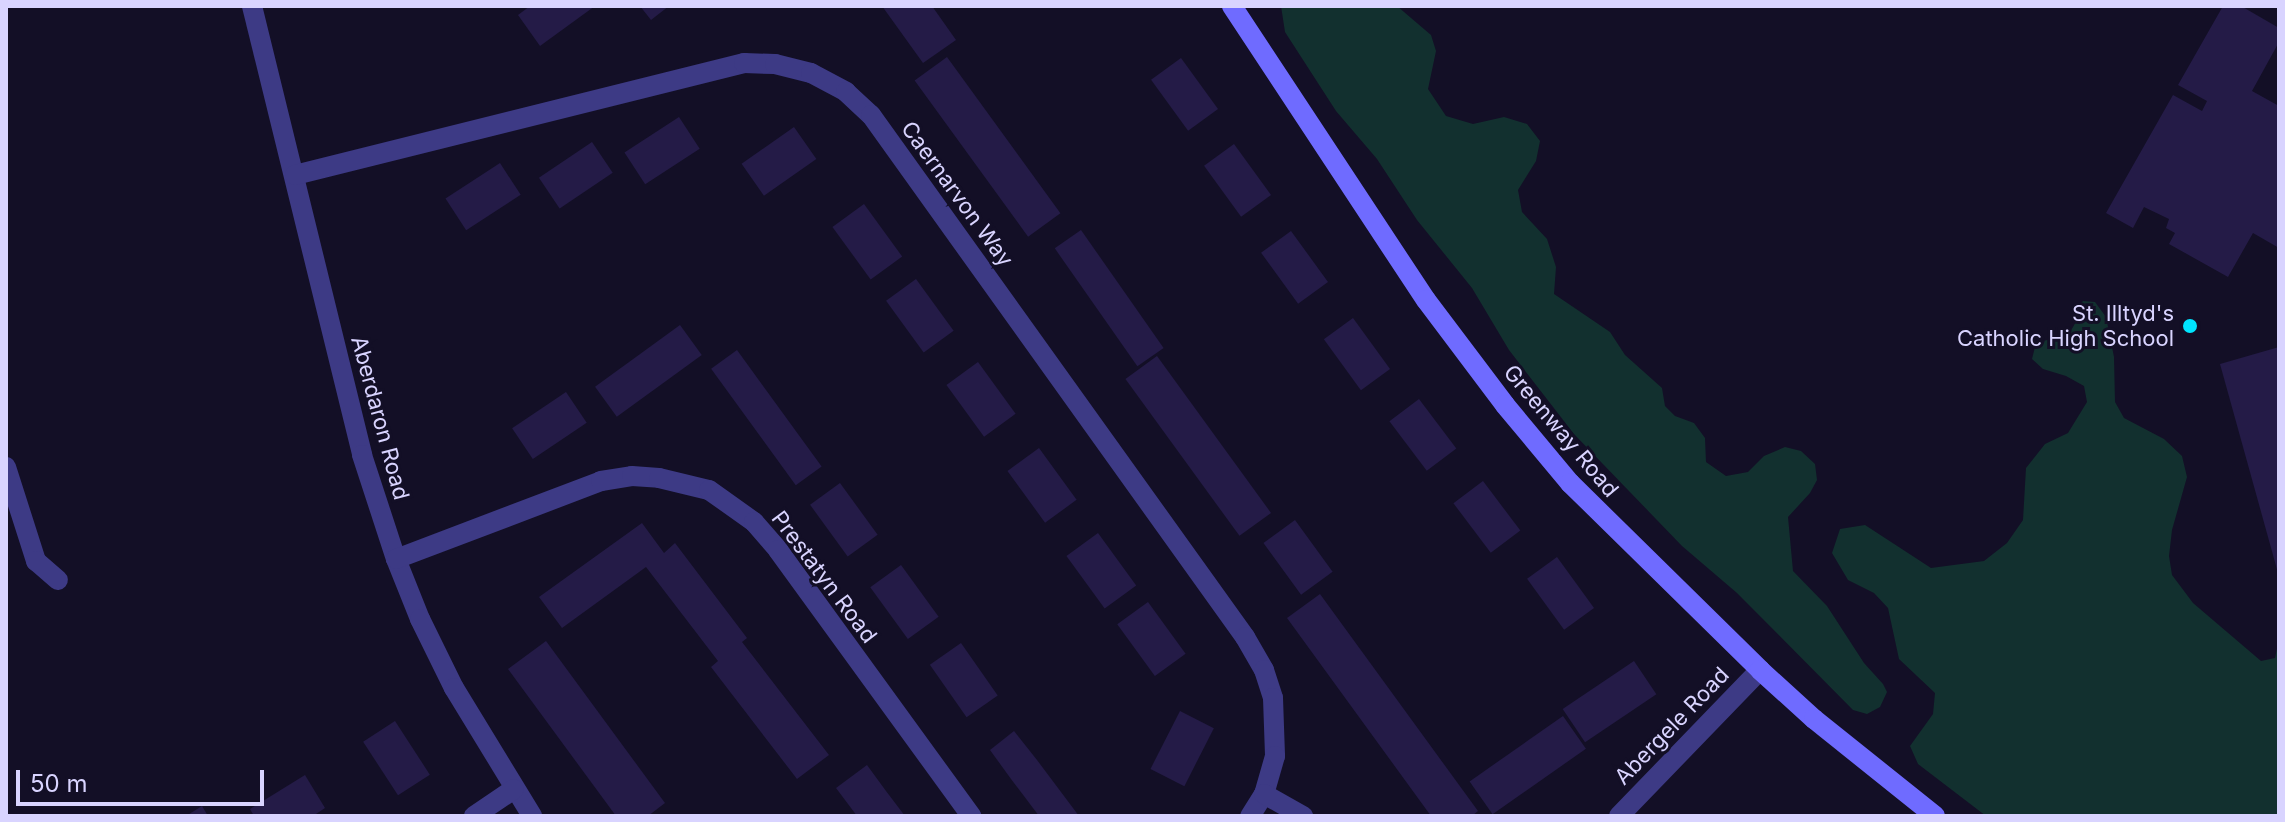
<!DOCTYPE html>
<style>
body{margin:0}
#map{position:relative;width:2285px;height:822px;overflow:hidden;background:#130f26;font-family:Inter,sans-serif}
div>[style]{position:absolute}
.green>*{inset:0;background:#12302f}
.building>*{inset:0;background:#241b47;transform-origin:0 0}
.street>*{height:20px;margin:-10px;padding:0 10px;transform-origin:10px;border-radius:10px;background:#3d3a85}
.secondary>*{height:20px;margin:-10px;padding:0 10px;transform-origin:10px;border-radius:10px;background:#6f6bff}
.dots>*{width:22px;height:22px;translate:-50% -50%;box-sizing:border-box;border:4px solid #130f26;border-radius:50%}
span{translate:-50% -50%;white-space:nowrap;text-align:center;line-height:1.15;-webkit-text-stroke:6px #130f26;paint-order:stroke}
.street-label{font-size:22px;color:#d9d4ff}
.poi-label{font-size:22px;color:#d9d4ff}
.right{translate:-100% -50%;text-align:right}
.frame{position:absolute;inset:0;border:8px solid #d9d4ff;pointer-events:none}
.scale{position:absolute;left:16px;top:770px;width:248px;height:36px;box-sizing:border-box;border:4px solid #d9d4ff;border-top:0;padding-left:10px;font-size:24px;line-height:28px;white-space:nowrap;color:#d9d4ff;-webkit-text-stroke:6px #130f26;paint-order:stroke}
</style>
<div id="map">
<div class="green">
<i style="clip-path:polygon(1281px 6px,1397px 6px,1431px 35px,1436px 51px,1428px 89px,1446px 116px,1473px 124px,1504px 117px,1527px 124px,1540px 141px,1536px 161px,1518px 190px,1522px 212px,1547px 239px,1556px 267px,1554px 294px,1610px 332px,1625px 355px,1662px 388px,1665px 406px,1675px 416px,1694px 423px,1705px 438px,1706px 462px,1726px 476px,1748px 472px,1764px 456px,1785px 447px,1801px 451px,1815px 464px,1817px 480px,1810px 493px,1788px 517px,1793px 571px,1827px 606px,1864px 663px,1883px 684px,1887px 692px,1880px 707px,1867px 714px,1853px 710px,1737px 593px,1682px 546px,1574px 434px,1509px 350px,1472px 288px,1417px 220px,1377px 159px,1336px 111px,1285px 32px)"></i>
<i style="clip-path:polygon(2083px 301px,2095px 302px,2106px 317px,2114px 357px,2115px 402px,2124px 418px,2164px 439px,2182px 456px,2187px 477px,2172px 530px,2169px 556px,2172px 575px,2193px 603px,2261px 661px,2275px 658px,2279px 639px,2279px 816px,1986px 816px,1918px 764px,1910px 746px,1933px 714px,1935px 693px,1899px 659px,1888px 608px,1874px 593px,1848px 580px,1832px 553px,1840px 529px,1865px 525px,1931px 568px,1984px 561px,2007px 543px,2023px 520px,2026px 468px,2045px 444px,2068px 433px,2087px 402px,2084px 386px,2066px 376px,2043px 369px,2032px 359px,2036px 343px,2069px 334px,2077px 320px,2078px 306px)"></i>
</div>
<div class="building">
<i style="clip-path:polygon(530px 6px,595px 6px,540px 46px,518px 15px)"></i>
<i style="clip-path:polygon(640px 6px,669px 6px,651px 20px)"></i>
<i style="clip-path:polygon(882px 6px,932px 6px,956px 40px,923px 63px)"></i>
<i style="clip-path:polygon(2223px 6px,2241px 6px,2279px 28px,2279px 42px,2252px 91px,2279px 106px,2279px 248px,2253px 233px,2228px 277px,2169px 244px,2175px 233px,2166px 228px,2169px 219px,2144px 207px,2133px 228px,2106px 213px,2173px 95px,2202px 111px,2207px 101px,2178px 85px)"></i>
<i style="left:947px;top:57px;width:193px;height:40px;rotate:54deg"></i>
<i style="left:1181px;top:58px;width:63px;height:37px;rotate:54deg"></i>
<i style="left:679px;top:117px;width:38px;height:65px;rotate:57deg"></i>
<i style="left:794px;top:127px;width:39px;height:64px;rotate:55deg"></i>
<i style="left:592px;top:142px;width:37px;height:64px;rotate:56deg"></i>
<i style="left:1234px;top:144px;width:63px;height:37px;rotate:54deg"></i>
<i style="left:500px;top:163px;width:38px;height:65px;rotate:57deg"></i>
<i style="left:864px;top:204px;width:65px;height:39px;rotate:54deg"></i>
<i style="left:1081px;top:230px;width:144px;height:32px;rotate:55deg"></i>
<i style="left:1291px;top:231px;width:63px;height:37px;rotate:54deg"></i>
<i style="left:916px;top:279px;width:64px;height:37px;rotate:54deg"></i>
<i style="left:1353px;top:318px;width:63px;height:36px;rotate:54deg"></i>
<i style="left:680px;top:325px;width:37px;height:105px;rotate:54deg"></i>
<i style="clip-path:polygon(2279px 347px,2279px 573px,2278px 573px,2220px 364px)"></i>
<i style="left:737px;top:350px;width:144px;height:32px;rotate:54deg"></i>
<i style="left:1157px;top:356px;width:194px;height:39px;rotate:54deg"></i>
<i style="left:978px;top:362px;width:64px;height:39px;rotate:54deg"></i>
<i style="left:566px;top:392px;width:37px;height:65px;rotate:56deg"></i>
<i style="left:1419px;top:399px;width:62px;height:37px;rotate:53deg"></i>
<i style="left:1039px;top:448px;width:64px;height:39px;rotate:54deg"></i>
<i style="left:1483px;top:481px;width:62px;height:37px;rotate:53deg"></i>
<i style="left:840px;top:483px;width:64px;height:37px;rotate:54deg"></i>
<i style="left:1295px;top:520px;width:64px;height:39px;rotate:54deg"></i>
<i style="clip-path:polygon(642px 523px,664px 553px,675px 543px,747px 638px,742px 642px,829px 755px,797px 779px,711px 667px,718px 661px,646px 567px,562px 628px,539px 597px)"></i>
<i style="left:1098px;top:533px;width:65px;height:39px;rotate:54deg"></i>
<i style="left:1557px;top:557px;width:63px;height:37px;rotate:54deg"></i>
<i style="left:901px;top:565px;width:64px;height:38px;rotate:54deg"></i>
<i style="clip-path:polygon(1320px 594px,1478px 811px,1472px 816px,1431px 816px,1287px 618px)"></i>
<i style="left:1148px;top:602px;width:64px;height:38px;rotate:54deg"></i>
<i style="clip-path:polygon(546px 641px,665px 803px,648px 816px,616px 816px,508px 669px)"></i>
<i style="left:961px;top:643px;width:64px;height:38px;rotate:55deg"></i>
<i style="left:1634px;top:661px;width:40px;height:86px;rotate:56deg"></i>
<i style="left:1180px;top:711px;width:38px;height:65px;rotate:27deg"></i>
<i style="left:1563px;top:716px;width:40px;height:114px;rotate:55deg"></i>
<i style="left:395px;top:721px;width:64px;height:38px;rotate:57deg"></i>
<i style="clip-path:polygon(1014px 731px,1037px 760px,1079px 816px,1039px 816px,1011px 779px,990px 750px)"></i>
<i style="clip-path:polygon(867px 765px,886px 791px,905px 816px,857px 816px,836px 788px)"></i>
<i style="clip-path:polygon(305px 775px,325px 808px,313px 816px,254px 816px,250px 809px)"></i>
<i style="clip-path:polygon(202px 806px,208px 816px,186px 816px)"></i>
</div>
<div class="street">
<i style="left:252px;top:6px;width:462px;rotate:76.2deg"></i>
<i style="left:362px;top:455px;width:109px;rotate:71.9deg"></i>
<i style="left:396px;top:559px;width:65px;rotate:68.2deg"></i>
<i style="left:420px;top:619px;width:77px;rotate:63.8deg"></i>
<i style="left:454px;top:688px;width:150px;rotate:58.6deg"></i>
<i style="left:295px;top:175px;width:463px;rotate:-14deg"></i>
<i style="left:744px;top:63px;width:31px;rotate:2deg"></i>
<i style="left:775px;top:64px;width:37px;rotate:14deg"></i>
<i style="left:811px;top:73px;width:40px;rotate:28deg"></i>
<i style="left:846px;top:92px;width:34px;rotate:43deg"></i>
<i style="left:871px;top:115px;width:642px;rotate:54.38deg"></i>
<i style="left:1245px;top:637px;width:38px;rotate:60deg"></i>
<i style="left:1264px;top:670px;width:29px;rotate:72deg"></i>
<i style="left:1273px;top:698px;width:58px;rotate:88deg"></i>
<i style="left:1275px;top:756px;width:40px;rotate:106deg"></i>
<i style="left:1264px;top:794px;width:26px;rotate:122deg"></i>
<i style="left:6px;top:467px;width:99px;rotate:72.3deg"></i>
<i style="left:36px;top:561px;width:29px;rotate:41deg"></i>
<i style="left:396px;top:559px;width:219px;rotate:-20.8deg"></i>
<i style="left:601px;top:481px;width:31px;rotate:-9deg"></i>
<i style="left:632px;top:476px;width:27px;rotate:4deg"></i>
<i style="left:659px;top:478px;width:51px;rotate:13.5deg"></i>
<i style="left:709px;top:490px;width:55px;rotate:35.4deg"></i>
<i style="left:754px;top:522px;width:37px;rotate:49deg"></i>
<i style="left:778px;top:550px;width:329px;rotate:54deg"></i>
<i style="left:1264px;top:794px;width:45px;rotate:29.4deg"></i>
<i style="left:474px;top:816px;width:48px;rotate:-34deg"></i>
<i style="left:1619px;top:816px;width:203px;rotate:-46deg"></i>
</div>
<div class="secondary">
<i style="left:1232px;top:6px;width:352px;rotate:56.6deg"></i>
<i style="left:1426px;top:300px;width:131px;rotate:53deg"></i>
<i style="left:1505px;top:405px;width:102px;rotate:50.2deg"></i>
<i style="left:1570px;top:483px;width:267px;rotate:44.5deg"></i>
<i style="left:1760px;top:670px;width:73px;rotate:42.2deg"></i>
<i style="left:1814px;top:719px;width:155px;rotate:38.7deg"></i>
</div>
<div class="dots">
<i style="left:2190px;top:326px;background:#00e5ff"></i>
</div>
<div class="street-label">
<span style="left:957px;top:194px;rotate:54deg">Caernarvon Way</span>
<span style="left:380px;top:418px;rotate:75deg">Aberdaron Road</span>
<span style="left:1561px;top:431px;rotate:50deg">Greenway Road</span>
<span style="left:824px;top:577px;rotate:53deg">Prestatyn Road</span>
<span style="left:1672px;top:726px;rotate:-46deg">Abergele Road</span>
</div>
<div class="poi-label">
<span class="right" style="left:2174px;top:326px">St. Illtyd's<br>Catholic High School</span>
</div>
<div class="frame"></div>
<div class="scale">50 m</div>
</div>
